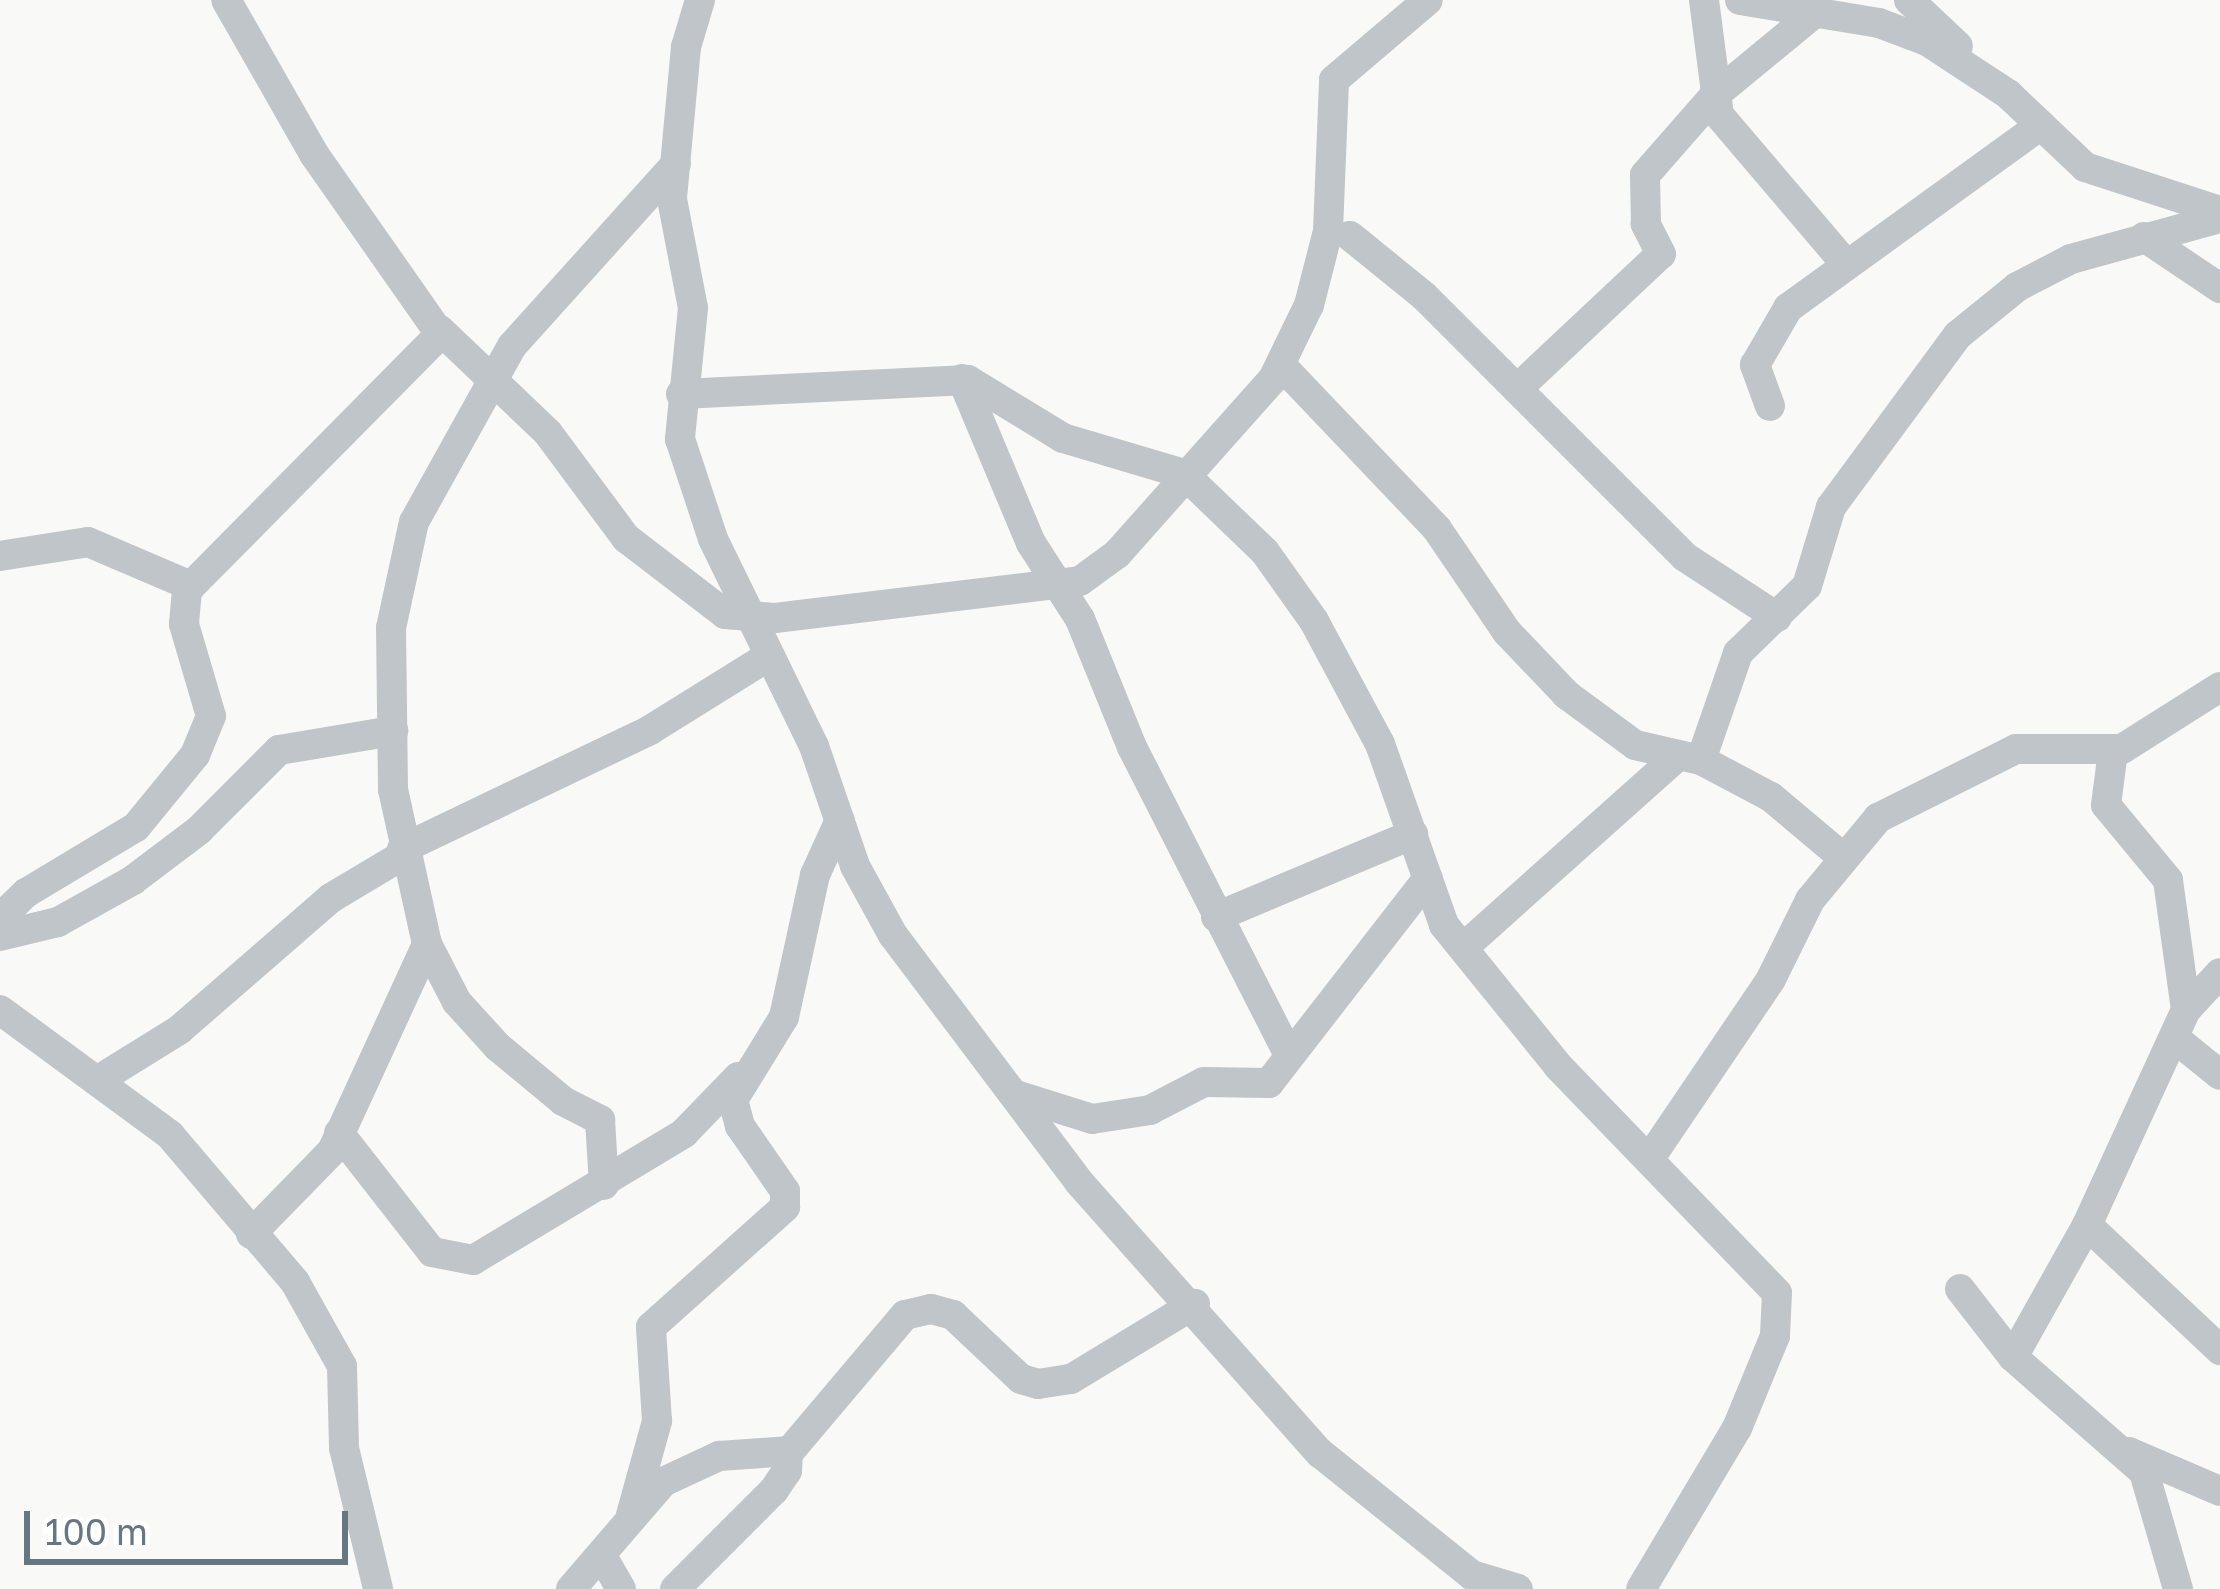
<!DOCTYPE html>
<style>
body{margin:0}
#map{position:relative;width:2220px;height:1589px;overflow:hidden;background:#f9f9f7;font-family:"Golos Text",sans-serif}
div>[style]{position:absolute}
.minor>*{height:30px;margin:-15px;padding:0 15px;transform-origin:15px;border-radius:15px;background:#c0c5c9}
span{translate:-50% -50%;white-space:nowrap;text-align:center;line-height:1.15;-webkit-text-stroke:12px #fff;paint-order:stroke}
.scale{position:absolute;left:24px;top:1511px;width:324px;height:54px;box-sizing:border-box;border:6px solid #667781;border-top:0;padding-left:15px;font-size:36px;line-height:42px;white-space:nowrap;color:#667781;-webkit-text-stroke:9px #fff;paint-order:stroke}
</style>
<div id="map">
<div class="minor">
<i style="left:700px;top:0;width:49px;rotate:106.6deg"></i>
<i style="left:686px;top:47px;width:153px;rotate:95.3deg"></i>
<i style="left:672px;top:199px;width:111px;rotate:79.1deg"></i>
<i style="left:693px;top:308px;width:132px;rotate:95.7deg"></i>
<i style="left:680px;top:439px;width:105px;rotate:71.7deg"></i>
<i style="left:713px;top:539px;width:230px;rotate:64deg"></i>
<i style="left:814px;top:746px;width:127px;rotate:71.1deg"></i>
<i style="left:855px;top:866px;width:79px;rotate:61.2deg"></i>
<i style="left:893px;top:935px;width:309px;rotate:53deg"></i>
<i style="left:1079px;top:1182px;width:363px;rotate:48.4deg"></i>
<i style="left:1320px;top:1453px;width:195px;rotate:38.8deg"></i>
<i style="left:1472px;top:1575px;width:48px;rotate:16.9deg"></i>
<i style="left:1704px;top:0;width:116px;rotate:82.6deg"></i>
<i style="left:1719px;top:115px;width:196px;rotate:49.6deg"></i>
<i style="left:1740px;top:0;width:141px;rotate:9.4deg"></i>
<i style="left:1879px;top:23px;width:51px;rotate:20.6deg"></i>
<i style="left:1927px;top:41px;width:97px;rotate:33.2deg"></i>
<i style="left:2008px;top:94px;width:106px;rotate:43.5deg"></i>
<i style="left:2085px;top:167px;width:142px;rotate:18.1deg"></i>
<i style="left:1909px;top:0;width:67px;rotate:43.2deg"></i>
<i style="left:1350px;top:236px;width:95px;rotate:39deg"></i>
<i style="left:1424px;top:296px;width:369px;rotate:45deg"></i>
<i style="left:1685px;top:557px;width:110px;rotate:33.1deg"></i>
<i style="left:2144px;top:237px;width:92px;rotate:33.9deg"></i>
<i style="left:440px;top:330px;width:149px;rotate:43.6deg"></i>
<i style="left:548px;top:433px;width:131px;rotate:53.4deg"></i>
<i style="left:626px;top:538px;width:125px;rotate:37.5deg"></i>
<i style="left:725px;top:614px;width:50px;rotate:4.6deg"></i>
<i style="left:775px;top:618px;width:307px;rotate:-6.9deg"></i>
<i style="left:1080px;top:581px;width:46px;rotate:-36.1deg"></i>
<i style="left:1117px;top:554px;width:234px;rotate:-48.3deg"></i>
<i style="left:1273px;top:379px;width:82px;rotate:-64.1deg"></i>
<i style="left:1309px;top:305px;width:76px;rotate:-75.6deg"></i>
<i style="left:1328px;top:231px;width:151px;rotate:-87.7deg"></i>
<i style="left:1334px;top:80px;width:123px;rotate:-40.4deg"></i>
<i style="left:1281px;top:365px;width:226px;rotate:46.4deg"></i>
<i style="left:1437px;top:529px;width:125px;rotate:55.8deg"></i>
<i style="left:1507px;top:632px;width:87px;rotate:46.4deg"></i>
<i style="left:1567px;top:695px;width:84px;rotate:36.3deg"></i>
<i style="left:1635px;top:745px;width:68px;rotate:12.8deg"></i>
<i style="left:1701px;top:760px;width:79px;rotate:27.9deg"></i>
<i style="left:1771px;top:797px;width:92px;rotate:40.1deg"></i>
<i style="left:962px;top:379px;width:178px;rotate:67.2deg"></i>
<i style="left:1031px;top:543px;width:90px;rotate:57.2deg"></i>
<i style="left:1080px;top:619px;width:138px;rotate:67.9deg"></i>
<i style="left:1132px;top:747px;width:346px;rotate:63deg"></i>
<i style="left:1517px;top:389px;width:197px;rotate:-43.2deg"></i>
<i style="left:1661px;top:254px;width:34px;rotate:-117deg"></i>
<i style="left:1646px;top:224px;width:49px;rotate:-91.2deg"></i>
<i style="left:1645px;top:175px;width:106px;rotate:-48.8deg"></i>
<i style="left:1715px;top:95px;width:124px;rotate:-39.5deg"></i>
<i style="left:681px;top:394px;width:287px;rotate:-2.8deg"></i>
<i style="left:968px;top:380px;width:111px;rotate:31.4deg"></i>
<i style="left:1063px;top:438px;width:126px;rotate:16.6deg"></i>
<i style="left:1184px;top:474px;width:112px;rotate:43.9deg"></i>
<i style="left:1265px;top:552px;width:85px;rotate:54.6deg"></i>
<i style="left:1314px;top:621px;width:140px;rotate:61.8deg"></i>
<i style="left:1380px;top:744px;width:192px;rotate:70.5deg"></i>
<i style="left:1444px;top:925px;width:181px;rotate:51deg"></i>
<i style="left:1558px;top:1066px;width:315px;rotate:46deg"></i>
<i style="left:1777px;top:1293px;width:43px;rotate:92.7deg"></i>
<i style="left:1775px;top:1336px;width:100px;rotate:112.4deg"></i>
<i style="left:1737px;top:1428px;width:187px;rotate:120.8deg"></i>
<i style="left:1770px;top:406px;width:44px;rotate:-110.1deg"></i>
<i style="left:1755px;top:365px;width:66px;rotate:-59.9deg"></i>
<i style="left:1788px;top:308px;width:312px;rotate:-35.9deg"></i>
<i style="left:0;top:556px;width:89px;rotate:-9deg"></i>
<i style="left:88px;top:542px;width:112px;rotate:23.1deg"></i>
<i style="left:191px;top:586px;width:354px;rotate:-45.3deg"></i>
<i style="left:440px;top:334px;width:220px;rotate:-125deg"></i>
<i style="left:314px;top:154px;width:177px;rotate:-119.7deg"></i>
<i style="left:1701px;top:760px;width:113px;rotate:-70.9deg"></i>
<i style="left:1738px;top:653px;width:96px;rotate:-44.2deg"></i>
<i style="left:1807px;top:586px;width:83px;rotate:-73.1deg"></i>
<i style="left:1831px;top:507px;width:214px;rotate:-53.6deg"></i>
<i style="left:1958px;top:335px;width:76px;rotate:-39.1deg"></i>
<i style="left:2017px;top:287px;width:61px;rotate:-27.4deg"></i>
<i style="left:2071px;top:259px;width:155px;rotate:-15.4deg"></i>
<i style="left:402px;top:849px;width:275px;rotate:-25.6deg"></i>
<i style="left:650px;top:730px;width:140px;rotate:-31.9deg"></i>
<i style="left:1216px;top:917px;width:214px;rotate:-22.8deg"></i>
<i style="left:0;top:918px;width:36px;rotate:-44deg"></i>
<i style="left:26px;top:893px;width:128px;rotate:-31deg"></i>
<i style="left:136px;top:827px;width:93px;rotate:-50.7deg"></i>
<i style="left:195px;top:755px;width:42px;rotate:-67.7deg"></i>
<i style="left:211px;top:716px;width:96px;rotate:-106.4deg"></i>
<i style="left:184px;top:624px;width:36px;rotate:-85deg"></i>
<i style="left:0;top:936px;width:60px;rotate:-13.6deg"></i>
<i style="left:58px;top:922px;width:86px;rotate:-29.2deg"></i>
<i style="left:133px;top:880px;width:83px;rotate:-37.1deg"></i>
<i style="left:199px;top:830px;width:113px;rotate:-45deg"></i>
<i style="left:279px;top:750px;width:116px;rotate:-9.5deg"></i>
<i style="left:427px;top:944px;width:65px;rotate:62.7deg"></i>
<i style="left:457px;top:1002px;width:61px;rotate:47.7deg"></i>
<i style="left:498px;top:1047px;width:85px;rotate:39.7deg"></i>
<i style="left:563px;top:1101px;width:42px;rotate:27.2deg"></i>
<i style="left:600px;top:1120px;width:65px;rotate:86.5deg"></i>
<i style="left:1463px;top:948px;width:288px;rotate:-41.8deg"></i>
<i style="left:0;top:1010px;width:211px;rotate:36.3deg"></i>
<i style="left:170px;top:1135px;width:193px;rotate:49.6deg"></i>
<i style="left:295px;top:1282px;width:96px;rotate:60.8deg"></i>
<i style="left:342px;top:1366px;width:82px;rotate:88.6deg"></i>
<i style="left:344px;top:1448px;width:145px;rotate:76.4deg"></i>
<i style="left:2186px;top:1010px;width:50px;rotate:-47.4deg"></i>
<i style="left:2177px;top:1040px;width:55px;rotate:39.1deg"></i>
<i style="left:100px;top:1079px;width:93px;rotate:-31.8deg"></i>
<i style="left:179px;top:1030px;width:201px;rotate:-41deg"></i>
<i style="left:331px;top:898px;width:84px;rotate:-30.8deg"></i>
<i style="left:1016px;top:1095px;width:80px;rotate:17.5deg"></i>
<i style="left:1092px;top:1119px;width:59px;rotate:-8.8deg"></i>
<i style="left:1150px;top:1110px;width:61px;rotate:-27.4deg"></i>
<i style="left:1204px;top:1082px;width:65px;rotate:0.9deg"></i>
<i style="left:1269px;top:1083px;width:259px;rotate:-52.2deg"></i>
<i style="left:339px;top:1133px;width:151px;rotate:52deg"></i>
<i style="left:432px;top:1252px;width:42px;rotate:11deg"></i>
<i style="left:473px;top:1260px;width:246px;rotate:-31deg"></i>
<i style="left:684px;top:1133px;width:78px;rotate:-46deg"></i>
<i style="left:1650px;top:1158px;width:216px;rotate:-55.9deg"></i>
<i style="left:1771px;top:979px;width:88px;rotate:-63.7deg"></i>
<i style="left:1810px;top:900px;width:107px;rotate:-50.3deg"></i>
<i style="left:1878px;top:818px;width:154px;rotate:-26.6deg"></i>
<i style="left:2016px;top:749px;width:106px"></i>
<i style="left:2122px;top:749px;width:116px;rotate:-32.3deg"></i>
<i style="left:2087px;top:1225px;width:183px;rotate:43.2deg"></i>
<i style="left:251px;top:1234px;width:116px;rotate:-45.7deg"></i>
<i style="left:332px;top:1151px;width:228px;rotate:-65.3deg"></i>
<i style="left:427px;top:944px;width:158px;rotate:-102.4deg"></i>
<i style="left:393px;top:790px;width:162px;rotate:-90.7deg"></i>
<i style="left:391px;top:628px;width:108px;rotate:-77.8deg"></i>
<i style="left:414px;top:522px;width:201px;rotate:-60.9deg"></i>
<i style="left:512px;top:346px;width:245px;rotate:-48deg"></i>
<i style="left:1960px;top:1289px;width:86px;rotate:52.1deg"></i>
<i style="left:2013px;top:1357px;width:174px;rotate:41.3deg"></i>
<i style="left:2144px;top:1472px;width:122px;rotate:73.8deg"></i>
<i style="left:2013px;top:1357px;width:151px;rotate:-60.7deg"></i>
<i style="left:2087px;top:1225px;width:237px;rotate:-65.3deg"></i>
<i style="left:2186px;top:1010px;width:131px;rotate:-97.9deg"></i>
<i style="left:2168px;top:880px;width:97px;rotate:-129.6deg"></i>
<i style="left:2106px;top:805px;width:54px;rotate:-82.6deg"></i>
<i style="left:2129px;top:1452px;width:99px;rotate:23.2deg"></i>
<i style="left:631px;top:1515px;width:98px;rotate:-74.5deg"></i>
<i style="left:657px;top:1421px;width:94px;rotate:-93.7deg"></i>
<i style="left:651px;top:1327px;width:180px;rotate:-41.8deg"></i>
<i style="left:785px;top:1207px;width:16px;rotate:-90deg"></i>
<i style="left:785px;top:1191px;width:79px;rotate:-124.7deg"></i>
<i style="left:740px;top:1126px;width:27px;rotate:-105deg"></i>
<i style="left:733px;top:1100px;width:97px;rotate:-58.4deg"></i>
<i style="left:784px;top:1017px;width:145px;rotate:-77.7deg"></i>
<i style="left:815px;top:875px;width:60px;rotate:-65.6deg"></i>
<i style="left:602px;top:1556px;width:38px;rotate:60deg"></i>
<i style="left:571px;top:1589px;width:141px;rotate:-49.3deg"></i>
<i style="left:663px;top:1482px;width:62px;rotate:-24.9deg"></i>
<i style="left:719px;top:1456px;width:71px;rotate:-4deg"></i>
<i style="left:790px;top:1451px;width:178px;rotate:-49.8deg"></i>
<i style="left:905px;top:1315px;width:27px;rotate:-13deg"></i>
<i style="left:931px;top:1309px;width:23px;rotate:15deg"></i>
<i style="left:953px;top:1315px;width:93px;rotate:43.3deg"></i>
<i style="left:1021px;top:1379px;width:18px;rotate:16deg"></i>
<i style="left:1038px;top:1384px;width:33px;rotate:-9deg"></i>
<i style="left:1071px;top:1379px;width:145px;rotate:-31.2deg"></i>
<i style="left:675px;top:1589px;width:140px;rotate:-45deg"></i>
<i style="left:774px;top:1490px;width:23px;rotate:-56deg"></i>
<i style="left:787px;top:1471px;width:19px;rotate:-87deg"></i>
</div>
<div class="scale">100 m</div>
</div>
